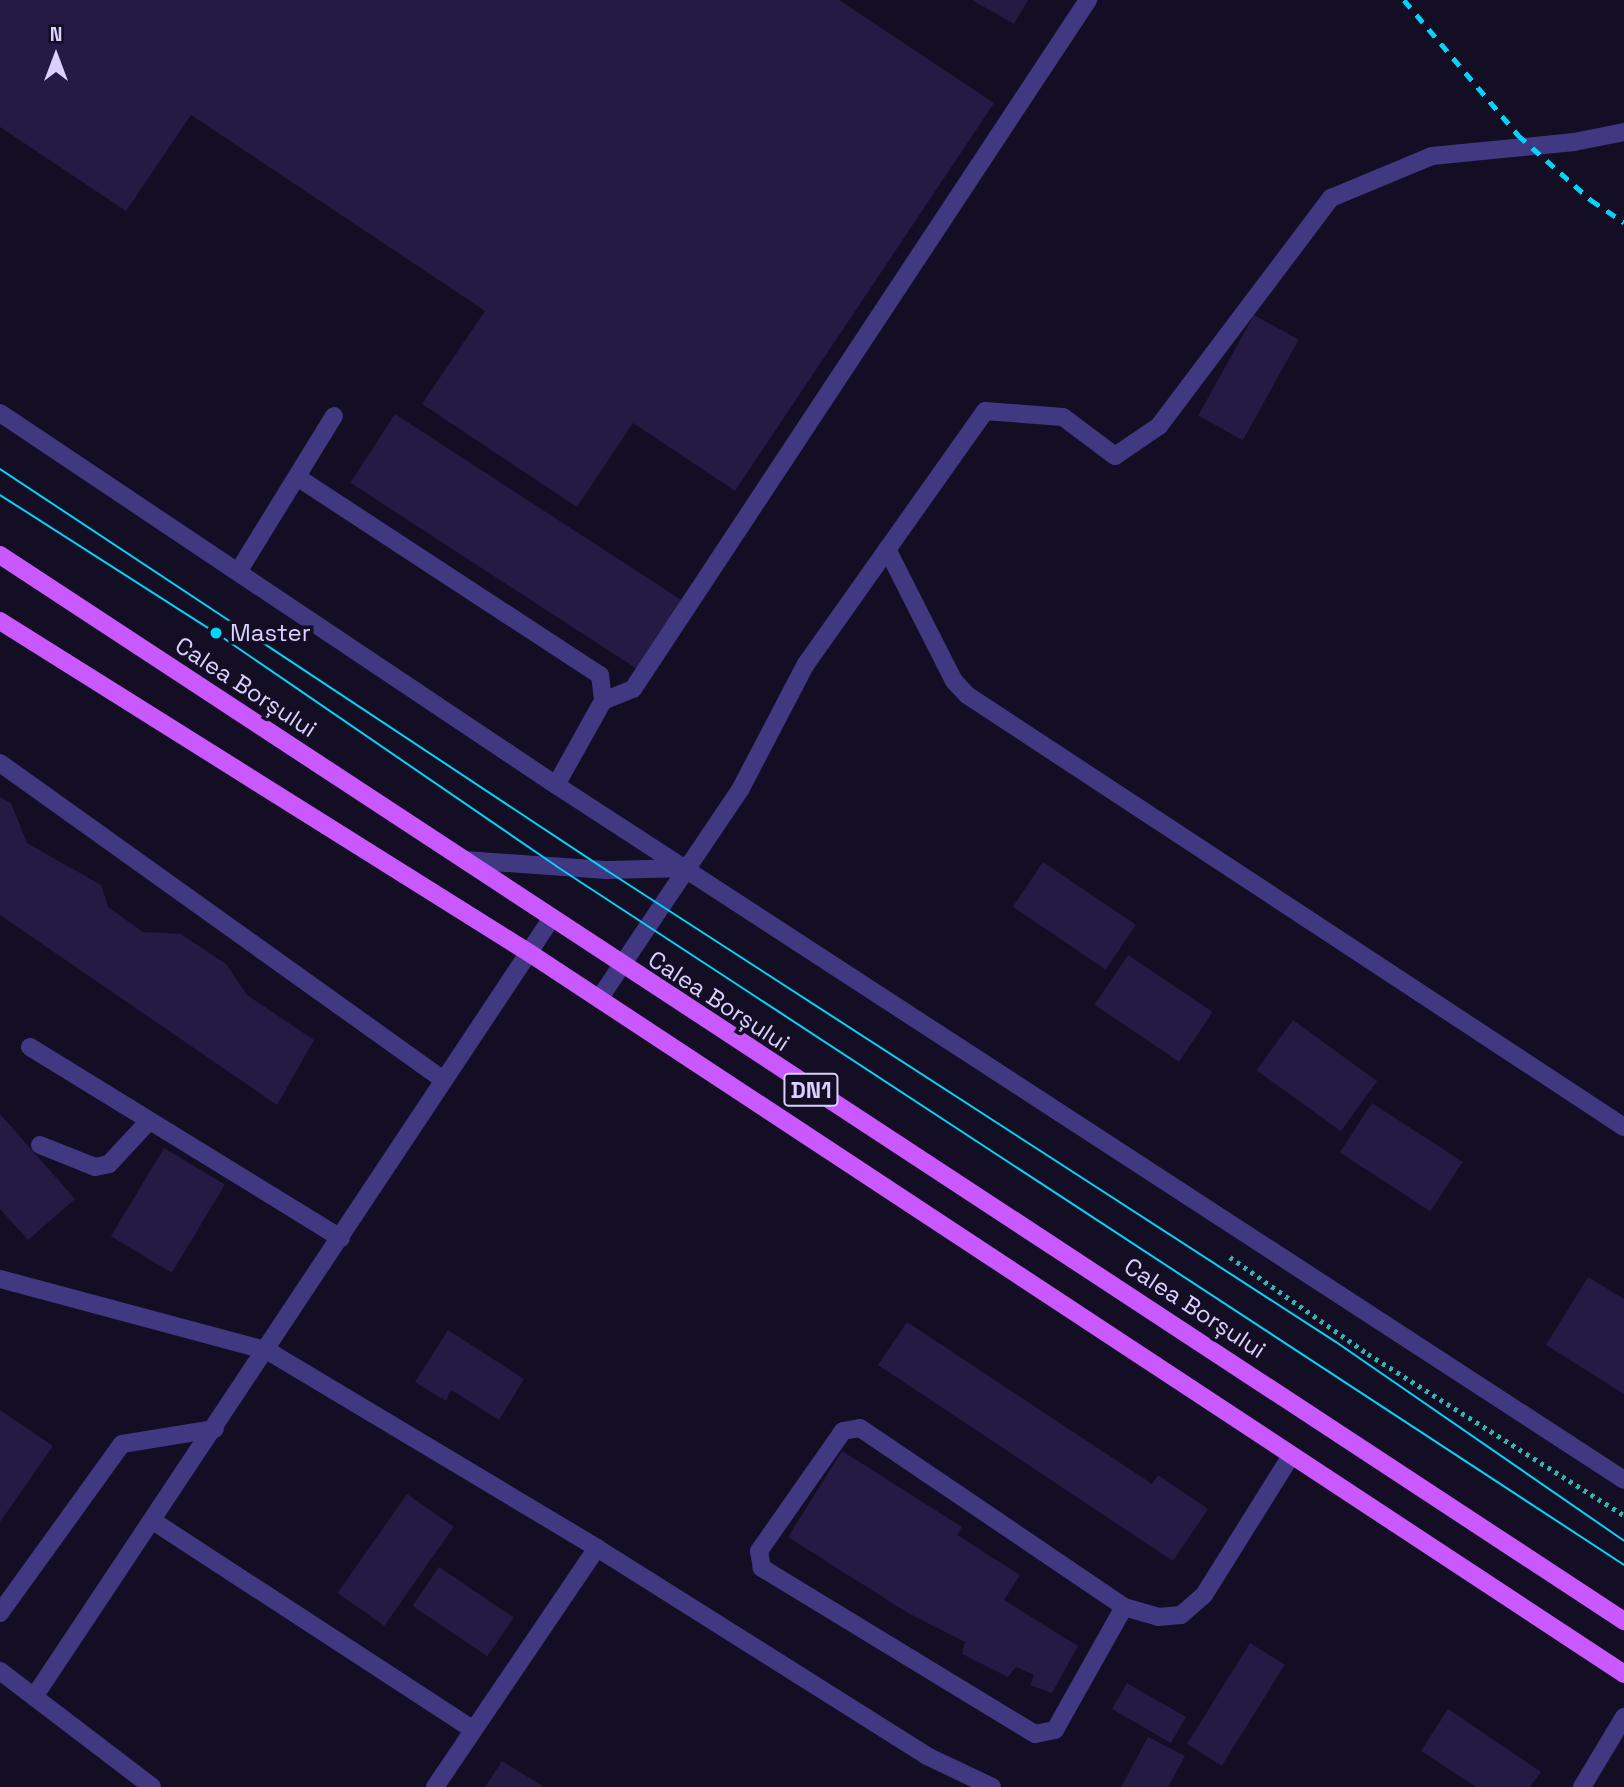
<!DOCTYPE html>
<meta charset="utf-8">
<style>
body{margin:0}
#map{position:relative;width:1624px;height:1787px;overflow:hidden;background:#130e24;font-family:"Space Grotesk",sans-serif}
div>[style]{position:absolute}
.building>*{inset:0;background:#251a44;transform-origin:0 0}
.path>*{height:4.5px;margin-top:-2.25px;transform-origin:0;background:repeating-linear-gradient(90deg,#2fb5b4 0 3.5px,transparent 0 8.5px)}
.minor>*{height:18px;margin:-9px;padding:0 9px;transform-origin:9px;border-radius:9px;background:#403982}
.major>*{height:18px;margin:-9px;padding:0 9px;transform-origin:9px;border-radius:9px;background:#c959fe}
.tram>*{height:2px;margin:-1px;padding:0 1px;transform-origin:1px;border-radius:1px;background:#02d4fa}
.rail>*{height:5px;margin-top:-2.5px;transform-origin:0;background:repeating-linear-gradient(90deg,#02d4fa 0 10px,transparent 0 19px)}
.dots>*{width:19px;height:19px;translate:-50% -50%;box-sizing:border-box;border:4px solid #130e24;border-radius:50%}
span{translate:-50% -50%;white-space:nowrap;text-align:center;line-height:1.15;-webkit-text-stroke:7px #130e24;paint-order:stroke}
.shield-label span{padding:2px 5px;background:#130e24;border:2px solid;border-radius:5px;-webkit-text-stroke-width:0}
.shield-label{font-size:23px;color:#d9d1ff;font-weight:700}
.poi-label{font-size:24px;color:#d9d1ff}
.left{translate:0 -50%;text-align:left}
.street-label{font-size:24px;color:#d9d1ff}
.north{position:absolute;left:21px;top:21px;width:70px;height:70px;-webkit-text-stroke:5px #130e24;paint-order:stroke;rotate:0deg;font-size:19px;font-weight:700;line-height:28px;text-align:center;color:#d9d1ff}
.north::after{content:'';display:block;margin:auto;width:24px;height:32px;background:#d9d1ff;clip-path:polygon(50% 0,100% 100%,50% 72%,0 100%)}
</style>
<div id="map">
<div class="building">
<i style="clip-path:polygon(0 0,839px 0,994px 103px,735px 491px,633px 423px,577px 507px,422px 404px,485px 311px,191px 115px,126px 211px,0 127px)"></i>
<i style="clip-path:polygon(972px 0,1028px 0,1014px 24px)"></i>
<i style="left:1254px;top:315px;width:51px;height:115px;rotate:29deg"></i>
<i style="left:395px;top:414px;width:343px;height:82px;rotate:33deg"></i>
<i style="clip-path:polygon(0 797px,11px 803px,27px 843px,101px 885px,108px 907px,143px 932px,181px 934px,226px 964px,247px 995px,314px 1040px,277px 1105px,0 915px)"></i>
<i style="left:1043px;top:862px;width:112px;height:54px;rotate:34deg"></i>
<i style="left:1128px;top:955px;width:102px;height:60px;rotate:34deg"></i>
<i style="left:1293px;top:1020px;width:104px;height:62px;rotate:36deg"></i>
<i style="left:1372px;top:1103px;width:108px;height:59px;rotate:33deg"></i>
<i style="clip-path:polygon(0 1114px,75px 1199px,28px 1240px,0 1209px)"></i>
<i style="left:164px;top:1148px;width:71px;height:103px;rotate:31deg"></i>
<i style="clip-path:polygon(1588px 1277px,1624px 1299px,1624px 1394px,1546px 1345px)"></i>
<i style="clip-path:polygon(907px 1322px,1152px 1484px,1158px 1475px,1208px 1509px,1173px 1561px,878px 1365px)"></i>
<i style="clip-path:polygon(448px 1330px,524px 1379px,499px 1420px,451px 1390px,446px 1401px,415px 1382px)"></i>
<i style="clip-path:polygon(0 1410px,53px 1446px,0 1522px)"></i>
<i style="clip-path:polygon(842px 1451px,962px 1527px,957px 1535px,1020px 1575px,1004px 1600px,1078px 1646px,1052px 1693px,1030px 1685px,1034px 1675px,1016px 1667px,1008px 1677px,962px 1654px,965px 1642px,908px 1613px,788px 1537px)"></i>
<i style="left:407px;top:1494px;width:57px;height:121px;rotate:35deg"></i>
<i style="left:439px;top:1567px;width:90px;height:47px;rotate:34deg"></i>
<i style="left:1250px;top:1643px;width:41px;height:119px;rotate:32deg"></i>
<i style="left:1127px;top:1683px;width:68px;height:30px;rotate:30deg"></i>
<i style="clip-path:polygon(1448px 1709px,1541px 1772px,1530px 1787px,1476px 1787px,1421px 1751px)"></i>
<i style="clip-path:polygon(1148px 1737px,1185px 1756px,1168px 1787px,1121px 1787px)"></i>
<i style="clip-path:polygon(502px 1761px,544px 1787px,485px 1787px)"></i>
</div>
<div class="path">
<i style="left:1230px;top:1257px;width:169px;rotate:35.1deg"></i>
<i style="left:1368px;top:1354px;width:302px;rotate:32.2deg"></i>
</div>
<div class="minor">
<i style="left:0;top:413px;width:669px;rotate:33.79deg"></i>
<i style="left:556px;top:785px;width:1274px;rotate:33.05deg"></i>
<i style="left:297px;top:477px;width:362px;rotate:33.2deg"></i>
<i style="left:600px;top:675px;width:26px;rotate:83deg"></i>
<i style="left:603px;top:701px;width:96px;rotate:119.2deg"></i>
<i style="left:887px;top:549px;width:148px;rotate:63.1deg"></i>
<i style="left:954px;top:681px;width:19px;rotate:47deg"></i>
<i style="left:967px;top:695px;width:786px;rotate:33.33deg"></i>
<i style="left:238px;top:572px;width:183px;rotate:-58.4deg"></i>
<i style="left:603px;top:701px;width:32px;rotate:-22deg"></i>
<i style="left:633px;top:689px;width:826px;rotate:-56.56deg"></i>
<i style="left:0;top:763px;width:543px;rotate:35.56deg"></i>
<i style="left:465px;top:860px;width:141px;rotate:4.1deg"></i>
<i style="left:606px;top:870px;width:82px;rotate:-1.4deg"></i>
<i style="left:599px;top:999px;width:252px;rotate:-56deg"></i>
<i style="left:740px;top:790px;width:142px;rotate:-62.4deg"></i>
<i style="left:806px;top:664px;width:310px;rotate:-54.7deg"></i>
<i style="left:985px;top:411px;width:78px;rotate:4.4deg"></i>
<i style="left:1063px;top:417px;width:65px;rotate:36.9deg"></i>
<i style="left:1115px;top:456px;width:53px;rotate:-34.3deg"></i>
<i style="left:1159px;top:426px;width:286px;rotate:-53deg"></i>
<i style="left:1331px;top:198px;width:109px;rotate:-22.6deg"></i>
<i style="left:1432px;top:156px;width:143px;rotate:-5.6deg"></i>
<i style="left:1574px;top:142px;width:51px;rotate:-11.3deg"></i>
<i style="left:30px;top:1047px;width:365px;rotate:31.6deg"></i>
<i style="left:40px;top:1145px;width:59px;rotate:21.8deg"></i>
<i style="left:95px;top:1167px;width:14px;rotate:-12deg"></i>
<i style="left:109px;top:1164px;width:59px;rotate:-47.1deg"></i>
<i style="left:0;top:1279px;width:278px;rotate:15deg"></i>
<i style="left:268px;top:1351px;width:383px;rotate:30.9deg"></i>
<i style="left:597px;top:1548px;width:390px;rotate:32.2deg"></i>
<i style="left:927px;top:1756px;width:72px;rotate:25.5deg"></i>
<i style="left:153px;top:1521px;width:382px;rotate:33.1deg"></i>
<i style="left:1124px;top:1607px;width:141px;rotate:119.3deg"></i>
<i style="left:1055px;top:1730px;width:20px;rotate:169deg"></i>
<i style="left:1035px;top:1734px;width:320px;rotate:-148.7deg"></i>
<i style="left:762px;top:1568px;width:17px;rotate:-100deg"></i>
<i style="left:759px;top:1551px;width:146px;rotate:-55deg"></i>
<i style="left:843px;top:1431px;width:17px;rotate:-10deg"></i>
<i style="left:860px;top:1428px;width:319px;rotate:34.1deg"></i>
<i style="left:1124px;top:1607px;width:35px;rotate:16deg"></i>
<i style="left:1158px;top:1617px;width:23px;rotate:-5deg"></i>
<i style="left:1181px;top:1615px;width:30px;rotate:-41deg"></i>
<i style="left:1204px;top:1595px;width:164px;rotate:-58deg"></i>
<i style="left:0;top:1613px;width:208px;rotate:-54.2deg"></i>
<i style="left:122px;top:1444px;width:94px;rotate:-9.2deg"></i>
<i style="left:0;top:1671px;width:191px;rotate:37.3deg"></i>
<i style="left:34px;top:1697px;width:934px;rotate:-56.39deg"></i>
<i style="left:435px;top:1787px;width:289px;rotate:-55.9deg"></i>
<i style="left:1582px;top:1787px;width:82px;rotate:-59deg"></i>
</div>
<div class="major">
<i style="left:0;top:555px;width:1943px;rotate:33.28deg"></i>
<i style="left:0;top:621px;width:627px;rotate:32.09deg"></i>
<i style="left:531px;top:954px;width:1309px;rotate:33.37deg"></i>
</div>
<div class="tram">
<i style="left:0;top:469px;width:727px;rotate:33.49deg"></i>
<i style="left:606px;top:870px;width:869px;rotate:32.89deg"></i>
<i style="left:1336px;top:1342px;width:350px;rotate:34.6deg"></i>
<i style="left:0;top:495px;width:256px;rotate:32.6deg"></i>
<i style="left:216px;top:633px;width:412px;rotate:34.4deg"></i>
<i style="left:556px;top:866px;width:1276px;rotate:33.2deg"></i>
</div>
<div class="rail">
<i style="left:1404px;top:0;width:177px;rotate:49.8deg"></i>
<i style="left:1518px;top:135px;width:98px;rotate:41.7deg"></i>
<i style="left:1591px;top:200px;width:40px;rotate:34deg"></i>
</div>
<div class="dots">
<i style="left:216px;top:633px;background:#02d4fa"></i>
</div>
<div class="shield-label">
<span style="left:811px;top:1090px">DN1</span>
</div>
<div class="poi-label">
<span class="left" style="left:230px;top:633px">Master</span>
</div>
<div class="street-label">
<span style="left:246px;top:687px;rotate:33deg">Calea Borșului</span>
<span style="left:719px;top:1001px;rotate:33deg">Calea Borșului</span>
<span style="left:1195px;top:1308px;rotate:33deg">Calea Borșului</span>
</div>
<div class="north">N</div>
</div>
